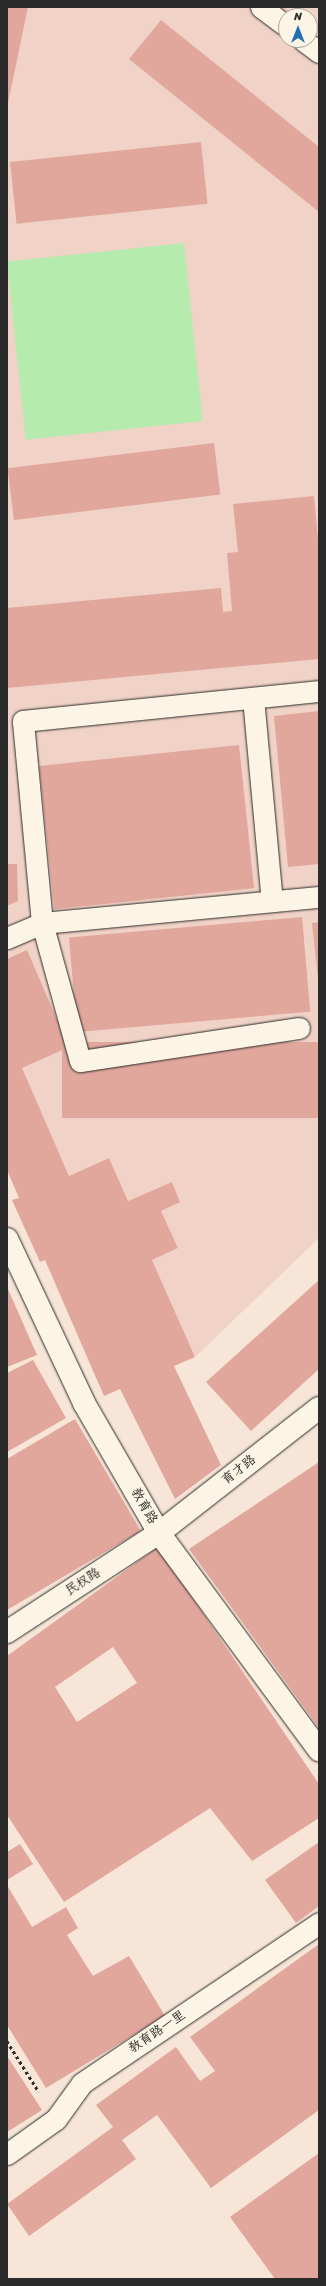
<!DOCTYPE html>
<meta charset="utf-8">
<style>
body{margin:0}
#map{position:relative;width:326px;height:2286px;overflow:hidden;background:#f7e5d7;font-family:Sriracha,"LXGW WenKai TC",sans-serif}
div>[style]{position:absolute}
.built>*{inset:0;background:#f0d2c6}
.green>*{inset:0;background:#b5ebad;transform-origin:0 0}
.building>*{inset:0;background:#e1a79d;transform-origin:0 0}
.path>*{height:2.5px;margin-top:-1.25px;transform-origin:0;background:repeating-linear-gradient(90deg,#2b2b2b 0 3px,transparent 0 6px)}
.roads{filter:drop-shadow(0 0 1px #2b2b2b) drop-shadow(0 0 1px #2b2b2b)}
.service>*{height:21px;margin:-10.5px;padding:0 10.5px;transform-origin:10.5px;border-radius:10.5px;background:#fcf5e5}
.minor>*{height:22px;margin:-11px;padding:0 11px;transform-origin:11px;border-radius:11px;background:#fcf5e5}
span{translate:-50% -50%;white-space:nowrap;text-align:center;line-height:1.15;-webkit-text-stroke:3px #fcf5e5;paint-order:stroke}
.street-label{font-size:13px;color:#2b2b2b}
.frame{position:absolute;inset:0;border:8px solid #2b2b2b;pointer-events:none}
.north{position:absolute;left:278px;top:8px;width:40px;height:40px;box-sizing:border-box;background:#fcf5e5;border:1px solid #a8a49b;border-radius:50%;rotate:0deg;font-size:11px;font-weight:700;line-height:16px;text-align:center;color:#2b2b2b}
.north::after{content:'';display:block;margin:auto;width:14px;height:18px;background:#1f6fb2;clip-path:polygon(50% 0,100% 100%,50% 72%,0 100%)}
</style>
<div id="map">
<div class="built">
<i style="clip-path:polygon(evenodd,7px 7px,319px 7px,319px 1238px,195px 1357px,152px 1260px,178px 1248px,161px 1211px,180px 1202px,172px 1182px,128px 1201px,109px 1158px,69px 1176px,7px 1035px,7px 906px,18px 901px,17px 864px,7px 864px,7px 7px,286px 16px,310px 16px,310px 40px,286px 40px,286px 16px)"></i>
</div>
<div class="green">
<i style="left:184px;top:243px;width:179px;height:178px;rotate:84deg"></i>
</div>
<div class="building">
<i style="clip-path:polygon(7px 7px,28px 7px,8px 103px,7px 103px)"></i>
<i style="clip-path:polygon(161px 20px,319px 147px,319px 212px,129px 59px)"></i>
<i style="left:201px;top:142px;width:62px;height:192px;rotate:84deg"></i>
<i style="left:214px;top:443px;width:52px;height:208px;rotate:83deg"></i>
<i style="clip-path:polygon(314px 496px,319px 551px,319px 659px,7px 688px,7px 608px,221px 588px,223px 612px,232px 611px,227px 553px,238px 552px,233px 504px)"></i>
<i style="clip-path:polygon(319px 711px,319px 864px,288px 867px,274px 716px)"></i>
<i style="left:239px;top:745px;width:144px;height:201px;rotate:84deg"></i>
<i style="clip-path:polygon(7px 864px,17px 864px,18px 901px,7px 906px)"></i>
<i style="left:302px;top:917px;width:95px;height:234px;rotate:85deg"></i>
<i style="clip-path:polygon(319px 922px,319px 978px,318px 979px,312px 923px)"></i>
<i style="clip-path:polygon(27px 950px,69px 1047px,22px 1068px,69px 1176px,109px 1158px,128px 1201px,172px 1182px,180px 1202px,161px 1211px,178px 1248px,152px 1260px,195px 1357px,174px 1366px,221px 1465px,175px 1499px,120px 1389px,104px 1396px,45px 1260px,40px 1262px,12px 1200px,19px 1198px,7px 1170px,7px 959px)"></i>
<i style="left:319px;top:1042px;width:76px;height:257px;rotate:90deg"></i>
<i style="clip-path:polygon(319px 1280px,319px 1369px,251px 1431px,206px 1382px)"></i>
<i style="clip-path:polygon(7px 1287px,37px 1355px,7px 1367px)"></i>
<i style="clip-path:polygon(33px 1360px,66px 1418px,7px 1452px,7px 1373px)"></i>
<i style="clip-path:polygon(75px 1419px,141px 1531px,7px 1610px,7px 1459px)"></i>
<i style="clip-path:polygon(319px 1462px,319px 1728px,189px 1549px)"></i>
<i style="clip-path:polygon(evenodd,158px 1547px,319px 1784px,319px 1818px,252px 1861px,210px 1808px,64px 1902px,7px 1815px,7px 1656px,158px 1547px,113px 1647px,137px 1683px,77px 1722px,55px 1687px,113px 1647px)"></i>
<i style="clip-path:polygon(319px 1842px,319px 1906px,296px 1923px,265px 1880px)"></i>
<i style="clip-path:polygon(20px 1844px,33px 1864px,7px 1880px,7px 1852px)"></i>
<i style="clip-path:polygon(7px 1885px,32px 1927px,66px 1907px,78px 1928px,67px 1935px,93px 1976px,129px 1956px,165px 2016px,46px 2088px,7px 2025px)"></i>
<i style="clip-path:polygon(319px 1944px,319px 2110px,211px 2188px,157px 2115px,122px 2140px,136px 2159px,29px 2236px,7px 2204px,113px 2127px,96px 2105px,176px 2047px,200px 2081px,215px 2071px,190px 2037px)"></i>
<i style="clip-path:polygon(7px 2056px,42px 2110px,7px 2132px)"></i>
<i style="clip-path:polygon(319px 2153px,319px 2279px,275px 2279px,230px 2217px)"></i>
</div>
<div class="path">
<i style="left:7px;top:2041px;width:60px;rotate:57.9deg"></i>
</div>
<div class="roads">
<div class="service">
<i style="left:261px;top:7px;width:31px;rotate:37deg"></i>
<i style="left:303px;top:40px;width:20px;rotate:37deg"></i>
<i style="left:253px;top:698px;width:204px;rotate:84.7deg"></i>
<i style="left:7px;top:938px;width:38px;rotate:-23deg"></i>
<i style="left:42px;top:923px;width:278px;rotate:-5.4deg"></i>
<i style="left:299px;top:1028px;width:221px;rotate:171.4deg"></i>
<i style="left:80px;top:1061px;width:143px;rotate:-105.4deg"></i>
<i style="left:42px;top:923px;width:203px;rotate:-95.4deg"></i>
<i style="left:23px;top:721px;width:298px;rotate:-5.8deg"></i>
<i style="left:7px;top:2154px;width:60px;rotate:-35.5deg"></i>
<i style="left:56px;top:2119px;width:44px;rotate:-54.2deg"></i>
<i style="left:82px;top:2083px;width:286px;rotate:-34deg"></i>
</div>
<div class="minor">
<i style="left:7px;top:1239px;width:181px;rotate:64.8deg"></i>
<i style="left:84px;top:1403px;width:150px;rotate:60deg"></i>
<i style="left:159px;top:1533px;width:270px;rotate:53.6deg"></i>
<i style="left:7px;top:1632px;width:181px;rotate:-33.1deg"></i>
<i style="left:159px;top:1533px;width:203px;rotate:-38deg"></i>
</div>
</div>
<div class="street-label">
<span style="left:239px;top:1470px;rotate:-38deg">育才路</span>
<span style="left:144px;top:1506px;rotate:60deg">教育路</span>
<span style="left:83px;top:1582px;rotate:-33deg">民权路</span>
<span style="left:157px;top:2032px;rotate:-34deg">教育路一里</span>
</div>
<div class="frame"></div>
<div class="north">N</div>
</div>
